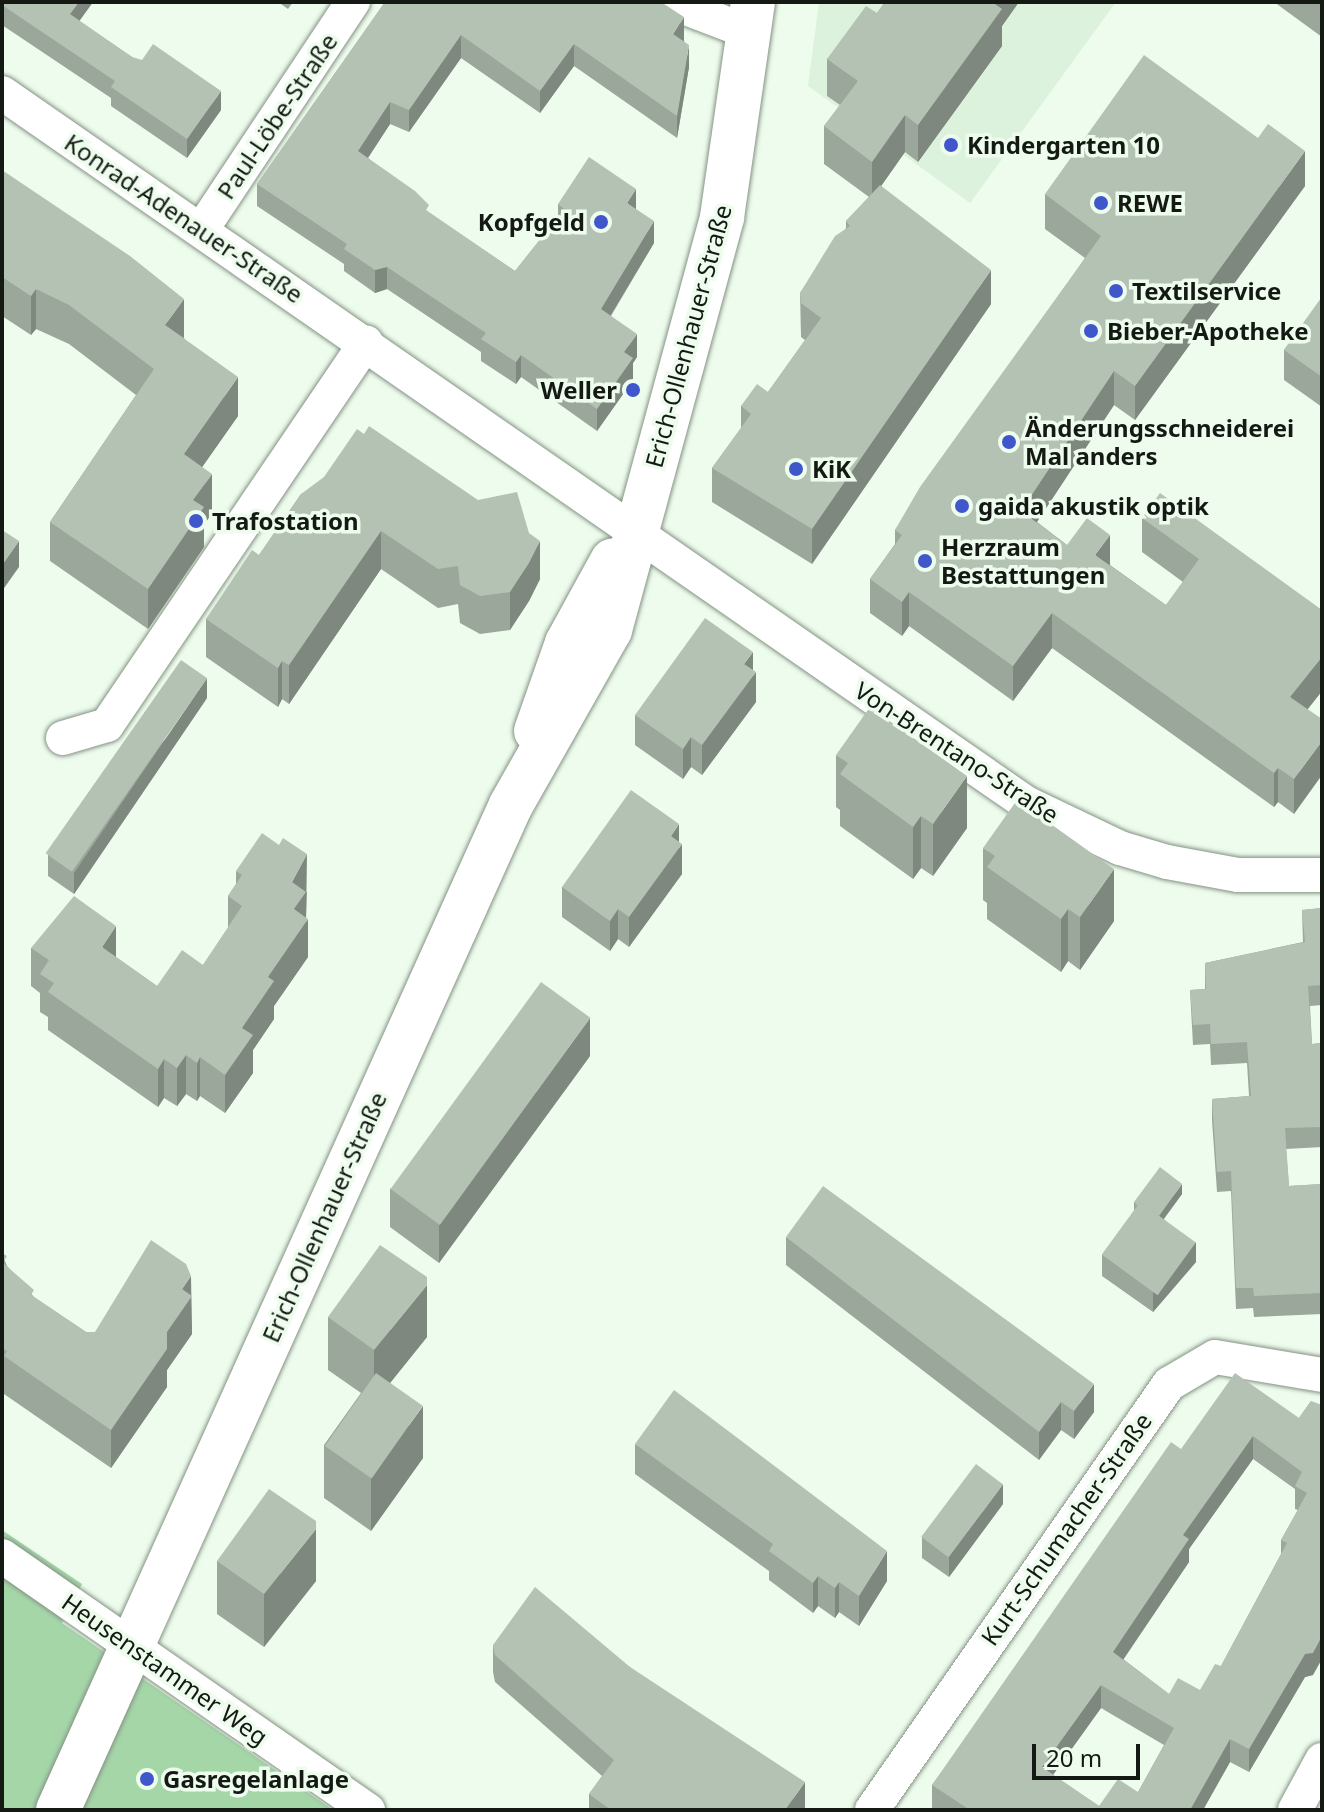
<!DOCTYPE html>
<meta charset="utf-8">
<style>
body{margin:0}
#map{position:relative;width:1324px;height:1812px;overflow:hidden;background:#edfced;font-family:"Noto Sans",sans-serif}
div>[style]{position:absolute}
.built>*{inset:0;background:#ddf2dd}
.forest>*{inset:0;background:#a5d6a8}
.roads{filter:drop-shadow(0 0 2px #849284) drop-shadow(0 0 2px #849284)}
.street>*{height:34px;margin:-17px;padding:0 17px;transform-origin:17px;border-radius:17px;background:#fff}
.secondary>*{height:44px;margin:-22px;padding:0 22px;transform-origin:22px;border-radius:22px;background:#fff}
.wall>*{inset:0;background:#9ba79b}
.shaded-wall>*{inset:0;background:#7e887e}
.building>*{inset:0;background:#b4c2b4;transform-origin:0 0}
.dots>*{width:22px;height:22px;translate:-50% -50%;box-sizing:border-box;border:4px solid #edfced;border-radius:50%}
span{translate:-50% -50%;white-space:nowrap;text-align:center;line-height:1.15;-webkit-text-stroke:7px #edfced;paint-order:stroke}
.street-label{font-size:24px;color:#141914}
.poi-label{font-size:24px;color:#141914;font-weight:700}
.left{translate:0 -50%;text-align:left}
.right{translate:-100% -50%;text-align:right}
.frame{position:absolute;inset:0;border:4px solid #141914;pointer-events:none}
.scale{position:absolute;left:1032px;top:1744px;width:108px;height:36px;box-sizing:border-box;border:4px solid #141914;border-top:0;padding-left:10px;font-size:24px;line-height:28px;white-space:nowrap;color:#141914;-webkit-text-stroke:6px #edfced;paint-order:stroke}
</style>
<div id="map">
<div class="built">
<i style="clip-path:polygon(819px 2px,1116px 2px,970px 203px,808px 86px)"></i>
</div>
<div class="forest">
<i style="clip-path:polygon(2px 1530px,82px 1584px,62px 1623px,333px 1810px,2px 1810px)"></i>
</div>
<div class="roads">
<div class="street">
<i style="left:670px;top:2px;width:87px;rotate:20.9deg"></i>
<i style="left:2px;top:93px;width:1246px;rotate:34.74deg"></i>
<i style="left:1026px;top:803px;width:104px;rotate:25.6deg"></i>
<i style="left:1120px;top:848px;width:49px;rotate:16.6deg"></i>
<i style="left:1167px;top:862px;width:72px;rotate:10.4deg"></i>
<i style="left:1238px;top:875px;width:84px"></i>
<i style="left:202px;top:229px;width:273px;rotate:-56.4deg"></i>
<i style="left:63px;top:738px;width:46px;rotate:-16.5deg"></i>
<i style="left:107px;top:725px;width:462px;rotate:-55.9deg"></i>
<i style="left:2px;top:1556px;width:446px;rotate:34.8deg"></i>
<i style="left:872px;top:1810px;width:519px;rotate:-55.12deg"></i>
<i style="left:1169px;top:1384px;width:53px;rotate:-30.4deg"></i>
<i style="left:1215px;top:1357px;width:109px;rotate:9.5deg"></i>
<i style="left:1295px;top:1810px;width:57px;rotate:-61.6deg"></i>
</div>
<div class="secondary">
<i style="left:536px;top:731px;width:93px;rotate:-70.6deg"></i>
<i style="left:567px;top:643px;width:94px;rotate:-61.2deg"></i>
<i style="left:58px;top:1810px;width:1102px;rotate:-65.74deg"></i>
<i style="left:511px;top:805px;width:201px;rotate:-60.5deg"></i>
<i style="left:610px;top:630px;width:428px;rotate:-74.8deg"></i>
<i style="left:722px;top:217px;width:217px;rotate:-81.8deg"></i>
</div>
</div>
<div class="wall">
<i style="clip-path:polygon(2px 2px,93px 2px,79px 21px,132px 57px,221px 110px,187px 158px,111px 106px,111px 98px,2px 25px)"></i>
<i style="clip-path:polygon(278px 2px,293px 2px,288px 9px)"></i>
<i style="clip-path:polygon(385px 2px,684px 40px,689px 67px,677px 138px,574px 66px,540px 113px,461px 58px,409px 132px,390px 124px,368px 158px,429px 213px,515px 271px,558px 217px,558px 204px,636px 209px,654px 243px,611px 316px,637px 357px,633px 363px,633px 380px,597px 431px,521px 377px,516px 384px,481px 361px,481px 352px,387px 289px,375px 293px,344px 271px,344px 264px,257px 206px,257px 184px)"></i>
<i style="clip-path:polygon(885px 2px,1019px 2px,1002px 26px,1002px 46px,918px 162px,905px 152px,881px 186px,991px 304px,812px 564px,712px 502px,712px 468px,741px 428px,741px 406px,768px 392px,805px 340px,801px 337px,800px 293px,846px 228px,846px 221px,869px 197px,824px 164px,824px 126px,840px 105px,827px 96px,827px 59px,877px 13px)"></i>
<i style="clip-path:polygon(1274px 2px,1322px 2px,1322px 37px)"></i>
<i style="clip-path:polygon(2px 170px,184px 338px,238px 416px,202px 467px,212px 513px,204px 525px,204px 547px,148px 629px,50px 561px,50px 522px,136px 395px,69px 344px,36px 329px,31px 335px,2px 316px)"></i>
<i style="clip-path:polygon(1305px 186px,1135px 420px,1114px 405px,1037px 522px,1067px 545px,1110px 565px,1166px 605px,1183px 582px,1142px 552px,1142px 518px,1322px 610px,1322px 691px,1308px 709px,1294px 814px,1278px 802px,1274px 807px,1052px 648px,1013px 701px,909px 626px,902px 636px,870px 613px,870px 579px,895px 544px,895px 530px,1085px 258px,1045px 229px,1045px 194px)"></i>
<i style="clip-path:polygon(1322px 297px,1322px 407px,1284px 380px,1284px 350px)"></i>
<i style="clip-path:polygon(301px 494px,540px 579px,529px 601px,510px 630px,480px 634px,460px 623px,458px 604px,438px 608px,381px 569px,289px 704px,282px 699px,278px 707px,206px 657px,206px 619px,259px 555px)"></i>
<i style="clip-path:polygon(207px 698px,74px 894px,48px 876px,48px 855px)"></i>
<i style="clip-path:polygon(756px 702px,702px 775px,691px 767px,683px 779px,635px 745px,635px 715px)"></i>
<i style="clip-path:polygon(836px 755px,967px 828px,933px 876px,921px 868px,913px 879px,840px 826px,840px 810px,836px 807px)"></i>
<i style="clip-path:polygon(983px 848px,1114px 921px,1080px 970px,1068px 961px,1061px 972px,987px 919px,987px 903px,983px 900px)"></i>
<i style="clip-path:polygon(236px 871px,307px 892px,306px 917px,308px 957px,274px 1006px,274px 1019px,253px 1050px,253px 1073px,225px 1113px,200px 1096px,197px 1101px,186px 1094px,177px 1106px,164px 1098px,158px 1107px,48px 1030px,48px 1017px,40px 1012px,40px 993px,31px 986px,31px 948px,116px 957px,157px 986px,203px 965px,228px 928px,228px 896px,236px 884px)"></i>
<i style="clip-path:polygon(682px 874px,629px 947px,618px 939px,610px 951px,562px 917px,562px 887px)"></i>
<i style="clip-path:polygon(1322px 908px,1322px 1005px,1310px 1006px,1312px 1044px,1322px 1043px,1322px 1147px,1286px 1149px,1289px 1186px,1322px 1184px,1322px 1314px,1254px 1317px,1253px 1308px,1236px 1309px,1231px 1191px,1217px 1192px,1212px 1120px,1212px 1099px,1249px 1096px,1247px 1063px,1211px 1065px,1210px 1044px,1193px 1045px,1190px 990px,1205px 989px,1205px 963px,1303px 942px,1302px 910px)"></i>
<i style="clip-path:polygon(590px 1056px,439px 1263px,390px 1227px,390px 1189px)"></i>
<i style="clip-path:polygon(1182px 1194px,1164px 1219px,1196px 1262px,1153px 1312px,1102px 1276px,1102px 1255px,1134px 1212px,1134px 1202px)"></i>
<i style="clip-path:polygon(786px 1237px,1094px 1412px,1074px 1439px,1061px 1430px,1039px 1460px,786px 1265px)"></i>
<i style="clip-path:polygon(2px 1253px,7px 1266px,34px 1297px,86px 1332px,95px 1332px,191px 1295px,192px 1334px,167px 1370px,167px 1387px,111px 1468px,4px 1394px,4px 1387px,2px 1386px)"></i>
<i style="clip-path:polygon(328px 1317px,427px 1337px,390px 1383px,423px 1458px,371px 1531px,324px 1498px,324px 1445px,361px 1393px,328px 1370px)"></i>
<i style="clip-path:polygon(evenodd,1311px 1401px,1313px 1675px,1305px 1677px,1249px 1772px,1230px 1762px,1203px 1810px,936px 1810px,932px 1808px,932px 1785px,1181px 1449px,1299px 1418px,1311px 1401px,1253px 1459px,1295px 1489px,1295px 1509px,1298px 1510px,1281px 1540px,1281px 1554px,1221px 1666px,1200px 1690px,1169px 1694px,1123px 1659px,1189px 1562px,1189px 1549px,1253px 1459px,1311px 1401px,1101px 1708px,1164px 1745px,1138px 1792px,1099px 1806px,1053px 1775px,1101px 1708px)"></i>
<i style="clip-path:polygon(635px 1444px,887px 1581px,859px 1626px,839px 1612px,835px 1618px,818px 1606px,813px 1613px,769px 1580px,769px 1571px,635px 1474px)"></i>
<i style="clip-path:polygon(1003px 1504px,949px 1577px,922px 1558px,922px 1537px)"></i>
<i style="clip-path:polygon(217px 1561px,316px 1581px,264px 1647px,217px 1614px)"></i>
<i style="clip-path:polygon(493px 1645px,630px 1667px,805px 1809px,589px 1810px,589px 1794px,602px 1776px,495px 1682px,493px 1672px)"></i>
</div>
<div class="shaded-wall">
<i style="clip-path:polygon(79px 2px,93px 2px,70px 34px,70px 14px)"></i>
<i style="clip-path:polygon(992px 2px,1019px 2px,1002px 26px,1002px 46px,918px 162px,918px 125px)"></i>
<i style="clip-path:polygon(684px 17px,684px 40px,673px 56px,673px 34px)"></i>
<i style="clip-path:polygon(461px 35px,461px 58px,409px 132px,409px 110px)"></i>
<i style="clip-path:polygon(574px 44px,574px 66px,540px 113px,540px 91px)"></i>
<i style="clip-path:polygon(689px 45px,689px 67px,677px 138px,677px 116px)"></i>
<i style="clip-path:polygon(221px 91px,221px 110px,187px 158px,187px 139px)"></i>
<i style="clip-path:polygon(390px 102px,390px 124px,358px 173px,358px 151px)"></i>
<i style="clip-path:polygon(905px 115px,905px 152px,872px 199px,872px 162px)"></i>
<i style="clip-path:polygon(1305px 151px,1305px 186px,1135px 420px,1135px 386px)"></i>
<i style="clip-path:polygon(636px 189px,636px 211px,627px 203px)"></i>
<i style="clip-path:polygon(654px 221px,654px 243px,601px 331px,601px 309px)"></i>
<i style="clip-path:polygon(387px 267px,387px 289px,375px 293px,375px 270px)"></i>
<i style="clip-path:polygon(991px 270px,991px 304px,812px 564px,812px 529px)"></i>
<i style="clip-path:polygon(36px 289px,36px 329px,31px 335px,31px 296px)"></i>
<i style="clip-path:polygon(184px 299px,184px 338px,165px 325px)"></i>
<i style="clip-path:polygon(637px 334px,637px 357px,633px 363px,633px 380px,597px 431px,597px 409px,624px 352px)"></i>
<i style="clip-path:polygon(521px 355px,521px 377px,516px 384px,516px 362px)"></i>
<i style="clip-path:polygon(1114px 371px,1114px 405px,1021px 546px,1021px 511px)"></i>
<i style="clip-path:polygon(238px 377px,238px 416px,184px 493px,184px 454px)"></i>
<i style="clip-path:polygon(212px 474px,212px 513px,204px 525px,204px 547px,148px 629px,148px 589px,193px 500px)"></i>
<i style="clip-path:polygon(381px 531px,381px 569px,289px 704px,289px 665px)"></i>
<i style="clip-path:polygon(1110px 535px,1110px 569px,1095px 555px)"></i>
<i style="clip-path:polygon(19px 541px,19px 567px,2px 591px,2px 565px)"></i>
<i style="clip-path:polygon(540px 541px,540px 579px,529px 601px,510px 630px,510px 592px)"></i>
<i style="clip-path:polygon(909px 592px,909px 626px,902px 636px,902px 602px)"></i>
<i style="clip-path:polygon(1052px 613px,1052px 648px,1013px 701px,1013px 666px)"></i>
<i style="clip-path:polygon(753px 652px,753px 676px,756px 672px,756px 702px,702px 775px,702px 745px,744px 664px)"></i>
<i style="clip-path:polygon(1322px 657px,1322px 691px,1290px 731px,1290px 697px)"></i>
<i style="clip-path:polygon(282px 661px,282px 699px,278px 707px,278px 668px)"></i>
<i style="clip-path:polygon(207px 678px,207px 698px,74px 894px,74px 873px)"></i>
<i style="clip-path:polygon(691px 737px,691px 767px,683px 779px,683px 749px)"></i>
<i style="clip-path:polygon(1322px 741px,1322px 775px,1294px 814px,1294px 779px)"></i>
<i style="clip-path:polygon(1278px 768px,1278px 802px,1274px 807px,1274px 773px)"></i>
<i style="clip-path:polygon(967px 776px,967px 828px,933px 876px,933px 824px)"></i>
<i style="clip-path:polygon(921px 816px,921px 868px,913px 879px,913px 827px)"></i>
<i style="clip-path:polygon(679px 824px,679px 848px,682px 844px,682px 874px,629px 947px,629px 917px,671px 836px)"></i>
<i style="clip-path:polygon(307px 854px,306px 922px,308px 919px,308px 957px,274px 1006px,274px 1019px,253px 1050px,253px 1073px,225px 1113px,225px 1075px,242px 1028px,268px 977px,292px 882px)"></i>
<i style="clip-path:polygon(1114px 869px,1114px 921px,1080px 970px,1080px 917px)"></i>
<i style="clip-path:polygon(618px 909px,618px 939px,610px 951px,610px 921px)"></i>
<i style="clip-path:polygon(1068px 909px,1068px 961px,1061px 972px,1061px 919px)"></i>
<i style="clip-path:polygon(116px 926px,116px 965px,102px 947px)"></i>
<i style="clip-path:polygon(590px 1018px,590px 1056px,439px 1263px,439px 1225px)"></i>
<i style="clip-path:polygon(186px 1055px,186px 1094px,177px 1106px,177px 1068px)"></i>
<i style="clip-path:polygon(200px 1057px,200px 1096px,197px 1101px,197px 1063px)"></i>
<i style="clip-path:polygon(164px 1059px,164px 1098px,158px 1107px,158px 1069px)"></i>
<i style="clip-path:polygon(1182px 1184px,1182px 1194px,1156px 1229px,1156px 1219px)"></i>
<i style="clip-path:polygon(1196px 1242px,1196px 1262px,1153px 1312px,1153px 1291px)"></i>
<i style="clip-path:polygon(191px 1276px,192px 1334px,167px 1370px,167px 1387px,111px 1468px,111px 1430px,167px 1332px,182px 1289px)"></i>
<i style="clip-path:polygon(427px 1285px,427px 1337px,374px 1403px,374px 1350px)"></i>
<i style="clip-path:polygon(1094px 1384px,1094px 1412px,1074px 1439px,1074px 1411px)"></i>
<i style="clip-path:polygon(1061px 1402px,1061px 1430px,1039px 1460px,1039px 1432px)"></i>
<i style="clip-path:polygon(423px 1406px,423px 1458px,371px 1531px,371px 1478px)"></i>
<i style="clip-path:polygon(1253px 1436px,1253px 1459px,1189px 1549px,1189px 1562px,1113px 1675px,1113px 1652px,1183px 1535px)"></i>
<i style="clip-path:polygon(1003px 1484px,1003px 1504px,949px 1577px,949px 1557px)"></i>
<i style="clip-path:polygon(316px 1529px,316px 1581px,264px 1647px,264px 1594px)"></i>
<i style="clip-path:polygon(887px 1551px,887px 1581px,859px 1626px,859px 1596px)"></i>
<i style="clip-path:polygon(818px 1576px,818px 1606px,813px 1613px,813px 1583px)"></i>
<i style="clip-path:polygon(839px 1582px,839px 1612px,835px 1618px,835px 1588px)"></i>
<i style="clip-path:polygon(1322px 1636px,1322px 1659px,1313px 1675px,1305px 1677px,1249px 1772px,1249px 1749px,1305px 1654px)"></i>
<i style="clip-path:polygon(1101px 1685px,1101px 1708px,1042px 1790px,1042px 1767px)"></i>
<i style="clip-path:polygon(1230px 1739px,1230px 1762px,1203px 1810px,1190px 1810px)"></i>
<i style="clip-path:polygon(805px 1782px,805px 1810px,785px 1810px)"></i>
</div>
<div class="building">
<i style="clip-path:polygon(2px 2px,79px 2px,70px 14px,132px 57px,142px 60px,153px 44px,221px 91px,187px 139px,111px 87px,115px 81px,2px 5px)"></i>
<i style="clip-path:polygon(385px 2px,661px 2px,684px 17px,673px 34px,689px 45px,677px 116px,574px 44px,540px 91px,461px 35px,409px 110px,390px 102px,358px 151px,415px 191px,429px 205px,426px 210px,515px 271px,564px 209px,558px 204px,589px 157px,636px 189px,627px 203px,654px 221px,601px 309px,637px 334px,624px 352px,633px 358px,597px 409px,521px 355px,516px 362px,481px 339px,486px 333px,387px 267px,375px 270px,344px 249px,347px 244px,257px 184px)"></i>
<i style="clip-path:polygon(885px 2px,992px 2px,1002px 9px,918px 125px,905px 115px,872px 162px,824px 126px,858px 81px,827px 59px,866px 6px,877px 13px)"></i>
<i style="clip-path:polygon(1144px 55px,1258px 138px,1268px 124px,1305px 151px,1135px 386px,1114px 371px,1021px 511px,1067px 545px,1087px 518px,1110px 535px,1095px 555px,1166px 605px,1199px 559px,1142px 518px,1160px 493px,1322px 610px,1322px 657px,1290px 697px,1322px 719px,1322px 741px,1294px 779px,1278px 768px,1274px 773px,1052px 613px,1013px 666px,909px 592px,902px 602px,870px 579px,902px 535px,895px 530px,920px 487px,1101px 236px,1045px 194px)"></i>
<i style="clip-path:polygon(2px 170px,130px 256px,184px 299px,165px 325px,238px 377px,184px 454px,212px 474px,193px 500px,204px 507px,148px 589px,50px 522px,154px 369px,69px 305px,36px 289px,31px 296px,2px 277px)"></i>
<i style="clip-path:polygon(880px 185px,991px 270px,812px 529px,712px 468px,751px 414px,741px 406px,757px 384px,768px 392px,821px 318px,801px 303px,800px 293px,835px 236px,850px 226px,846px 221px)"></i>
<i style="clip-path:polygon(1322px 297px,1322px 377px,1284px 350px)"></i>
<i style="clip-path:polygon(369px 426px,478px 500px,517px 492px,529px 533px,540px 541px,529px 563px,510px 592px,480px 596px,460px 585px,458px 566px,438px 569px,381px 531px,289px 665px,282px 661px,278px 668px,206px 619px,252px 550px,259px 555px,301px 494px,324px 477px,357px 429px,364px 434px)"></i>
<i style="clip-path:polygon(2px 530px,19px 541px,2px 565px)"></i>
<i style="clip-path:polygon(705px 618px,753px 652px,744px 664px,756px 672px,702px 745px,691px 737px,683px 749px,635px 715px)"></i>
<i style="left:181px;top:660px;width:32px;height:236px;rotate:35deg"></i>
<i style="clip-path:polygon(870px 707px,967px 776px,933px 824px,921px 816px,913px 827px,840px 774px,848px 763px,836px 755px)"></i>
<i style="clip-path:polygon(631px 790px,679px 824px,671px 836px,682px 844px,629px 917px,618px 909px,610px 921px,562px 887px)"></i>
<i style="clip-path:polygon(1017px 800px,1114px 869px,1080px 917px,1068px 909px,1061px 919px,987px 867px,995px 856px,983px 848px)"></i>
<i style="clip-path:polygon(262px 833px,279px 845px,283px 838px,307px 854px,292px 882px,306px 892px,294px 909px,308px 919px,268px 977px,274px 981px,242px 1028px,253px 1035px,225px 1075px,200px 1057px,197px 1063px,186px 1055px,177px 1068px,164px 1059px,158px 1069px,48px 992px,54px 983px,40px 974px,49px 960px,31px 948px,74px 896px,116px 926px,102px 947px,157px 986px,182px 950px,203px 965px,242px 906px,228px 896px,242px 875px,236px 871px)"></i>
<i style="clip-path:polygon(1322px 908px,1322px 985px,1308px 986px,1312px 1044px,1322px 1043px,1322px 1127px,1285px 1128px,1289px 1186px,1322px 1184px,1322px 1293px,1254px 1296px,1253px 1288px,1236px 1288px,1231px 1171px,1217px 1172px,1212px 1099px,1251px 1096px,1247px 1042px,1211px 1044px,1210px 1024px,1193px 1025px,1190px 990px,1206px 989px,1205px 963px,1305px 942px,1302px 910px)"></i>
<i style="left:541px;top:982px;width:61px;height:256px;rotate:36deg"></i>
<i style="clip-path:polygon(1160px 1167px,1182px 1184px,1159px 1216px,1140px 1202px,1138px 1206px,1134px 1202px)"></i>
<i style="clip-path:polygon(823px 1186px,1094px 1384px,1074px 1411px,1061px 1402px,1039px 1432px,786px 1237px)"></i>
<i style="left:1140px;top:1202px;width:69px;height:65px;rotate:36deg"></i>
<i style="clip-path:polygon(151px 1240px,186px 1264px,191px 1276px,182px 1289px,192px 1296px,167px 1332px,167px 1349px,111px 1430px,4px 1356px,7px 1351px,2px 1348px,2px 1253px,7px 1256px,3px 1263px,34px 1290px,31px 1295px,86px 1332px,95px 1332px)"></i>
<i style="clip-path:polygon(380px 1245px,427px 1277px,427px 1285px,374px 1350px,328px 1317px)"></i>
<i style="left:376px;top:1373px;width:57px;height:89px;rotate:35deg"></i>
<i style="clip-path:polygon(evenodd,1235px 1373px,1299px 1418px,1311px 1401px,1322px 1405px,1322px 1636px,1313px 1653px,1305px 1654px,1249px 1749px,1230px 1739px,1190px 1810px,970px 1810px,932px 1785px,1171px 1442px,1181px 1449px,1235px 1373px,1253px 1436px,1302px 1472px,1295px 1486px,1307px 1493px,1281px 1540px,1287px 1543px,1221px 1666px,1215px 1664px,1200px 1690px,1178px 1678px,1169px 1694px,1113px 1652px,1189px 1539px,1183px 1535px,1253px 1436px,1235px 1373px,1101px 1685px,1174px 1728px,1138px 1792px,1118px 1779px,1099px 1806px,1042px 1767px,1101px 1685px)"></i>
<i style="clip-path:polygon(674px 1390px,887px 1551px,859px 1596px,839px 1582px,835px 1588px,818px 1576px,813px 1583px,769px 1551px,773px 1544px,635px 1444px)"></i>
<i style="left:976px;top:1464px;width:34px;height:91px;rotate:37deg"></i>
<i style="clip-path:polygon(269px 1489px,316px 1521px,316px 1529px,264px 1594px,217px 1561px)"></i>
<i style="clip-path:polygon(535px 1587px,630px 1667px,805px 1782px,785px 1810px,611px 1810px,589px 1794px,614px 1760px,495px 1655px,493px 1645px)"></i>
</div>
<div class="dots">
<i style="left:951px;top:145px;background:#3f57ca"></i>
<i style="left:1101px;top:203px;background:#3f57ca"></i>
<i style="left:601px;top:222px;background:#3f57ca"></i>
<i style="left:1116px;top:291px;background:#3f57ca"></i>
<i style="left:1091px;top:331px;background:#3f57ca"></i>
<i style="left:633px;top:390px;background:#3f57ca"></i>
<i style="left:1009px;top:442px;background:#3f57ca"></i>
<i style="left:796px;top:469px;background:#3f57ca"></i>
<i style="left:962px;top:506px;background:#3f57ca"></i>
<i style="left:196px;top:521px;background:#3f57ca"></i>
<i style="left:925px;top:561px;background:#3f57ca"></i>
<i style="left:147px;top:1779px;background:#3f57ca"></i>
</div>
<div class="street-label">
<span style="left:277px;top:116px;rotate:-56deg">Paul-Löbe-Straße</span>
<span style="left:184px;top:218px;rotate:34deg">Konrad-Adenauer-Straße</span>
<span style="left:688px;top:336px;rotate:-75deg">Erich-Ollenhauer-Straße</span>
<span style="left:957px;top:752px;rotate:33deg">Von-Brentano-Straße</span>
<span style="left:324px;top:1217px;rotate:-66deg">Erich-Ollenhauer-Straße</span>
<span style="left:1066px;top:1529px;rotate:-55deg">Kurt-Schumacher-Straße</span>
<span style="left:165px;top:1669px;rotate:35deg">Heusenstammer Weg</span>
</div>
<div class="poi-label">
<span class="left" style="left:967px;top:145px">Kindergarten 10</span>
<span class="left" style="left:1117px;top:203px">REWE</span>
<span class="right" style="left:585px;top:222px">Kopfgeld</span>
<span class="left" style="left:1132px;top:291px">Textilservice</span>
<span class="left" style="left:1107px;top:331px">Bieber-Apotheke</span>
<span class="right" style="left:617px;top:390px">Weller</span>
<span class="left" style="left:1025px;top:442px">Änderungsschneiderei<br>Mal anders</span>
<span class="left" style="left:812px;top:469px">KiK</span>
<span class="left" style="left:978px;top:506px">gaida akustik optik</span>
<span class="left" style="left:212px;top:521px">Trafostation</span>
<span class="left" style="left:941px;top:561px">Herzraum<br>Bestattungen</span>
<span class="left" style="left:163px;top:1779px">Gasregelanlage</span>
</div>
<div class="frame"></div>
<div class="scale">20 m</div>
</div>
